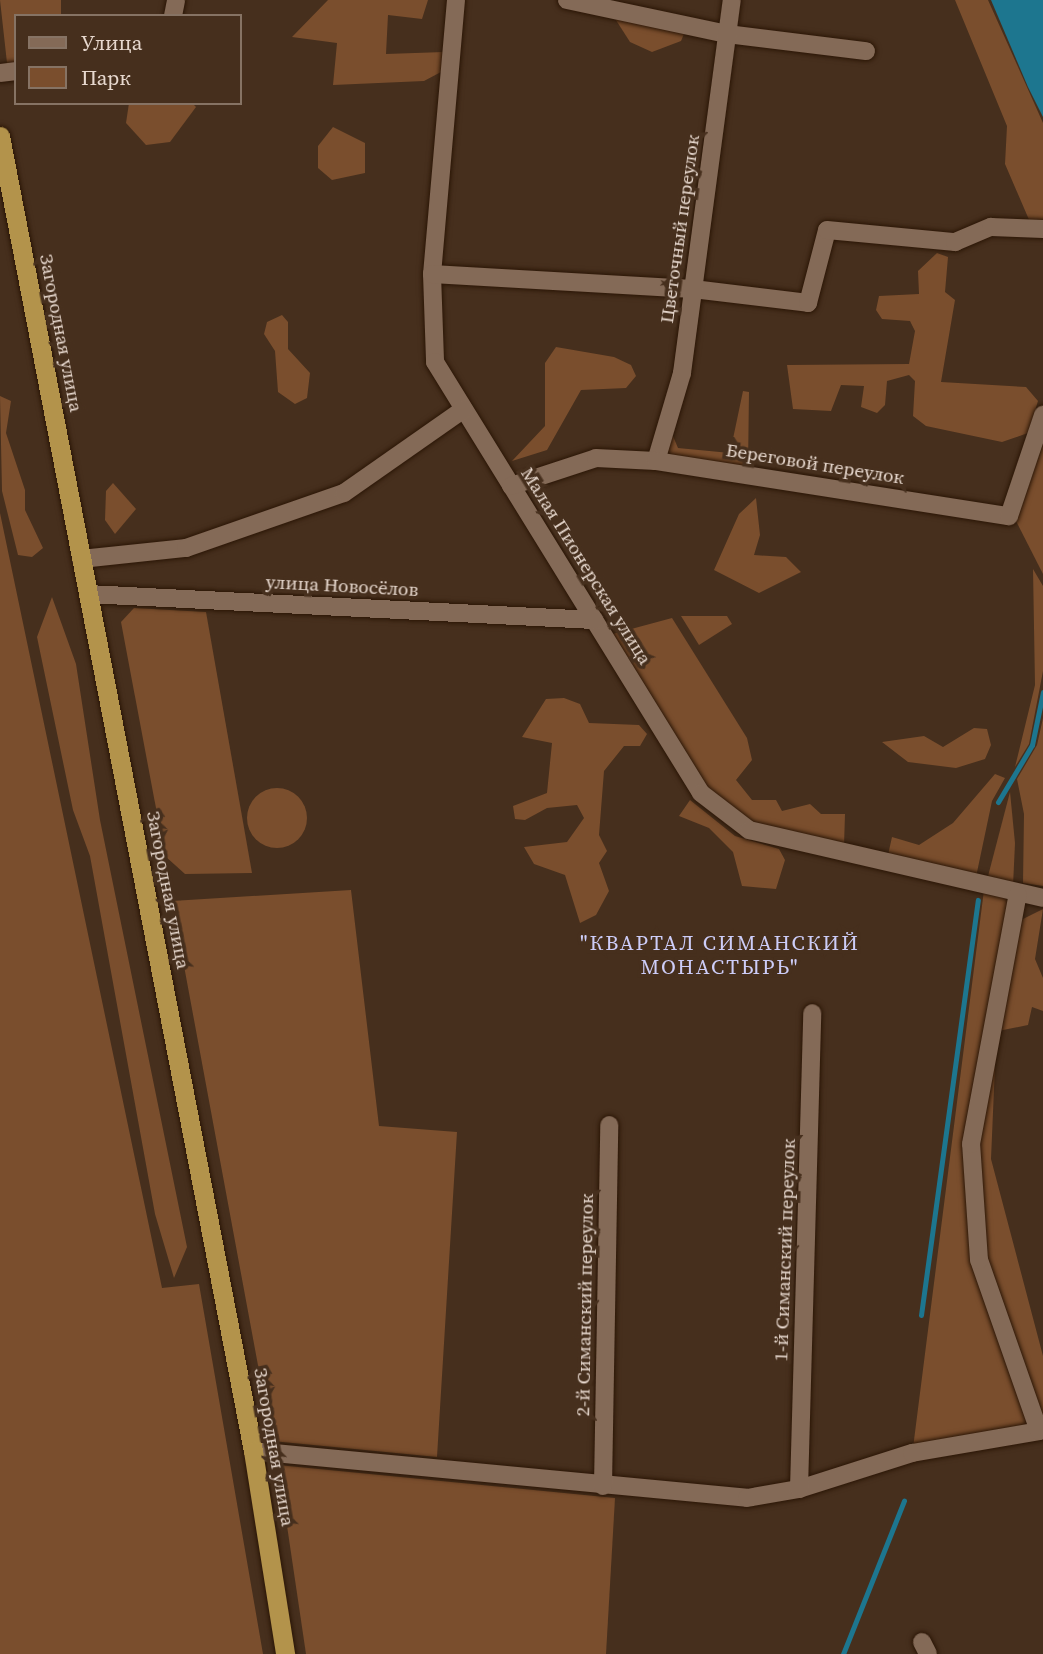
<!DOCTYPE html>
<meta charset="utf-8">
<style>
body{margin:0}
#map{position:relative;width:1043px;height:1654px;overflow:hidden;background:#462f1d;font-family:"Source Serif 4",serif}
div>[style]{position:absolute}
.green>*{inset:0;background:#7a4e2d}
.round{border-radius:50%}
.water>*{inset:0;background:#1d768f}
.stream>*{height:5px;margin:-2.5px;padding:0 2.5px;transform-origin:2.5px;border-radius:2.5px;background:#1d768f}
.roads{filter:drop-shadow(0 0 2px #2b1606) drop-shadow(0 0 2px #2b1606)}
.minor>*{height:18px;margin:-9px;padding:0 9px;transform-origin:9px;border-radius:9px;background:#846a57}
.trunk>*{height:19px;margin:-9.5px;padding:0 9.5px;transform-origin:9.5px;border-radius:9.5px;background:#b3934b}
span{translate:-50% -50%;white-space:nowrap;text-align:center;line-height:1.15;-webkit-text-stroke:7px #462f1d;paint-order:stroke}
.street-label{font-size:19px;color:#e7d8ce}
.neighbourhood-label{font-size:21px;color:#cdcdf8;letter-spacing:2px}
.legend{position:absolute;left:14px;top:14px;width:228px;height:91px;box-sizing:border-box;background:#462f1d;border:2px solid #867364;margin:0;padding:9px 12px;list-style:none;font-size:21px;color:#e7d8ce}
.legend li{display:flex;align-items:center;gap:14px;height:35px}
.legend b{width:35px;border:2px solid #867364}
</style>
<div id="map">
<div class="green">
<i style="clip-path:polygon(0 0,61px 0,61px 16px,16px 16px,16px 79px,9px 81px)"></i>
<i style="clip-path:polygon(328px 0,428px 0,422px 19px,388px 15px,386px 54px,444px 52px,441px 72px,424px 81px,333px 85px,337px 43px,292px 37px)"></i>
<i style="clip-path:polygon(955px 0,988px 0,1043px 123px,1043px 225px,1030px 222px,1005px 164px,1007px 126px)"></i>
<i style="clip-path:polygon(614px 17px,684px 34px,681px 41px,652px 52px,630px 42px)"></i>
<i style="clip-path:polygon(129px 103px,192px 103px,196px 107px,170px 142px,146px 145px,126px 123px)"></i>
<i style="clip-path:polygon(333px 127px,365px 143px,365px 173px,332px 180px,318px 168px,318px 146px)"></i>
<i style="clip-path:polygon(937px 253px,948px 257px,945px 292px,955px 300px,941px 382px,1026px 387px,1038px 401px,1028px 433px,1002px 442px,926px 426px,913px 416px,915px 381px,909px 375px,887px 381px,885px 405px,877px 413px,861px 407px,864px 386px,841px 385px,831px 411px,793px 409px,787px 365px,909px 364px,915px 331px,910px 321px,882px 319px,876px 310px,879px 296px,919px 294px,918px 271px)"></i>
<i style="clip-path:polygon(282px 315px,288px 322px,288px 349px,310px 373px,307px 398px,295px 404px,278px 392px,275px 351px,264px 334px,267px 322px)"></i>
<i style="clip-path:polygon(556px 347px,614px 357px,631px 365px,636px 376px,626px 388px,581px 390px,547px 450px,512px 461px,545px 426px,545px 363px)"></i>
<i style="clip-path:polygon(743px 391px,749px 392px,748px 468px,662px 453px,670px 429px,678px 448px,730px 453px)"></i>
<i style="clip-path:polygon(0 396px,11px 401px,6px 433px,25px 490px,25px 510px,43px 548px,32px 557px,18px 555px,2px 491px)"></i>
<i style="clip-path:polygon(1043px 427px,1043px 574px,1013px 515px)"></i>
<i style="clip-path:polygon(113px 483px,136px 509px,115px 534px,105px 520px,106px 491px)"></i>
<i style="clip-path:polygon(756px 498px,760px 535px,754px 555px,786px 557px,801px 572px,759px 593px,714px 570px,739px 514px)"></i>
<i style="clip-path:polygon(0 513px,162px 1288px,199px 1284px,263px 1654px,0 1654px)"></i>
<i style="clip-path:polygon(1033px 569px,1043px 586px,1043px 671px,1029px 744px,1015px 767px,1035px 685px)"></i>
<i style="clip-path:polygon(52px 597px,76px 664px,100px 820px,187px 1247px,174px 1278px,155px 1214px,90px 856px,73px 810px,37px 637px)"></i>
<i style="clip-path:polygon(134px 608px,206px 612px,252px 873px,185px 874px,165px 856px,121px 622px)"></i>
<i style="clip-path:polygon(681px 616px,727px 616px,732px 624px,699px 645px)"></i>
<i style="clip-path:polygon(672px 618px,747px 738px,752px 760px,736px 780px,752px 800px,776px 800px,782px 811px,810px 804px,821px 814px,845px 814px,844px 846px,751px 824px,704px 786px,609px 635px)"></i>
<i style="clip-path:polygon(564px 698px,580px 704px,589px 723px,639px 725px,647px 734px,640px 746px,624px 746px,604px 771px,599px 835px,607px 851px,599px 863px,609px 891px,596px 915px,580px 923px,565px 875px,534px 864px,524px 847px,567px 842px,584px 818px,577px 805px,547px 808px,525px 820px,515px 819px,513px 806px,547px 793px,552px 743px,522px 737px,546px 699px)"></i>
<i style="clip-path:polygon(1043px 718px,1043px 886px,1023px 883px,1024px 814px,1017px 779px,1037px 745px)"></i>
<i style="clip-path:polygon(974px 728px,987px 729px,991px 745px,985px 759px,956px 768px,908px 762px,882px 742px,924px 736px,943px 747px)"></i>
<i style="clip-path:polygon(995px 774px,1005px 778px,992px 801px,976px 877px,888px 855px,892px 837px,919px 845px,953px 823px)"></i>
<i class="round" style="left:247px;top:788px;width:60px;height:60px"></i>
<i style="clip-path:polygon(1010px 792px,1015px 843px,1013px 886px,987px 880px)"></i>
<i style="clip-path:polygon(690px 800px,735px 836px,779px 849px,785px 860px,776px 889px,742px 886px,733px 852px,709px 828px,679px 816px)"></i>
<i style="clip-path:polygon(351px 890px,379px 1126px,457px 1132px,437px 1457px,272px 1441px,172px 901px)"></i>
<i style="clip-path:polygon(984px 890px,1012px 898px,967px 1144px,974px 1260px,1033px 1428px,913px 1448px)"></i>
<i style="clip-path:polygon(1043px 909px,1035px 959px,1043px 978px,1043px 1011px,1032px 1007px,1028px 1025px,998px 1031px,1021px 920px)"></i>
<i style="clip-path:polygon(996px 1042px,991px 1159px,1043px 1356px,1043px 1428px,982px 1260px,973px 1145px)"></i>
<i style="clip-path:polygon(278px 1465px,615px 1498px,606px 1654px,306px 1654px)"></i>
</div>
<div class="water">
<i style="clip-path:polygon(991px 0,1043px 0,1043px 117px,1028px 87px)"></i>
</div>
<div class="stream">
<i style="left:998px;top:802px;width:66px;rotate:-59.2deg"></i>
<i style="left:1032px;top:745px;width:54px;rotate:-78.3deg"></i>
<i style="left:921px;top:1315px;width:419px;rotate:-82.2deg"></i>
<i style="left:843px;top:1654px;width:165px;rotate:-68.3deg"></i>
</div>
<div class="roads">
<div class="minor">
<i style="left:456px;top:0;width:275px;rotate:95deg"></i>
<i style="left:432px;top:274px;width:88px;rotate:88deg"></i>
<i style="left:435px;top:362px;width:506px;rotate:58.32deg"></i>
<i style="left:701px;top:793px;width:61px;rotate:37.6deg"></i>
<i style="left:749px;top:830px;width:302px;rotate:13deg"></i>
<i style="left:567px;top:0;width:164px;rotate:12deg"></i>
<i style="left:727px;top:34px;width:140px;rotate:7deg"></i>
<i style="left:173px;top:16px;width:16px;rotate:-79deg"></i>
<i style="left:0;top:73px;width:16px;rotate:-7deg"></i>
<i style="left:432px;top:274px;width:261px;rotate:3.3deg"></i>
<i style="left:693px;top:289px;width:116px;rotate:6.9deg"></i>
<i style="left:808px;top:303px;width:75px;rotate:-75.4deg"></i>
<i style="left:827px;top:230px;width:129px;rotate:5.4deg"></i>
<i style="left:955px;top:242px;width:39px;rotate:-23deg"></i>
<i style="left:991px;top:227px;width:52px;rotate:2.2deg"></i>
<i style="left:656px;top:461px;width:92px;rotate:-73.5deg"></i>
<i style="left:682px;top:373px;width:376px;rotate:-82.4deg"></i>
<i style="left:511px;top:486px;width:89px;rotate:-18.2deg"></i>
<i style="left:596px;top:458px;width:60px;rotate:2.9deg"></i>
<i style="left:656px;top:461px;width:357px;rotate:8.9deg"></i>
<i style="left:1009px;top:516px;width:107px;rotate:-71.4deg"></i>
<i style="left:81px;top:559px;width:106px;rotate:-6deg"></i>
<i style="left:186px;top:548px;width:167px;rotate:-19.2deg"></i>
<i style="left:344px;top:493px;width:146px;rotate:-35deg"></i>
<i style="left:88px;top:594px;width:507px;rotate:2.94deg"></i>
<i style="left:253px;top:1451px;width:496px;rotate:5.4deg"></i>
<i style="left:747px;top:1498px;width:53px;rotate:-9.8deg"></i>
<i style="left:799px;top:1489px;width:119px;rotate:-17.7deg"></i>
<i style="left:912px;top:1453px;width:129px;rotate:-9.8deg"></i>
<i style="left:1039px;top:1431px;width:181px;rotate:-109.3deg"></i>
<i style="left:979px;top:1260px;width:116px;rotate:-93.9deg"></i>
<i style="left:971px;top:1144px;width:254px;rotate:-79.4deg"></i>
<i style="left:603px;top:1486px;width:361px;rotate:-89deg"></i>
<i style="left:799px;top:1489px;width:476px;rotate:-88.4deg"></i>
<i style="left:922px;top:1642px;width:13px;rotate:63deg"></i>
</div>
<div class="trunk">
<i style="left:0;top:136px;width:1339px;rotate:79.11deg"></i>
<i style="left:253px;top:1451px;width:206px;rotate:81deg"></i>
</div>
</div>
<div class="street-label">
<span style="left:680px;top:229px;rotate:-82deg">Цветочный переулок</span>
<span style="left:61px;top:333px;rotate:79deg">Загородная улица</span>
<span style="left:815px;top:464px;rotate:9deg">Береговой переулок</span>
<span style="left:586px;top:566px;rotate:58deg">Малая Пионерская улица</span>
<span style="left:342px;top:586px;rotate:3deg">улица Новосёлов</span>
<span style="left:168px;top:890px;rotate:79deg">Загородная улица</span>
<span style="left:785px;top:1250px;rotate:-88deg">1-й Симанский переулок</span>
<span style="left:585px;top:1305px;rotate:-89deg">2-й Симанский переулок</span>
<span style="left:274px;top:1447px;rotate:80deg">Загородная улица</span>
</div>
<div class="neighbourhood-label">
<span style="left:720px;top:955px">"КВАРТАЛ СИМАНСКИЙ<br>МОНАСТЫРЬ"</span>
</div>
<ul class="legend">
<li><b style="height:9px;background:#846a57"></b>Улица</li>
<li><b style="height:19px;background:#7a4e2d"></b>Парк</li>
</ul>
</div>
